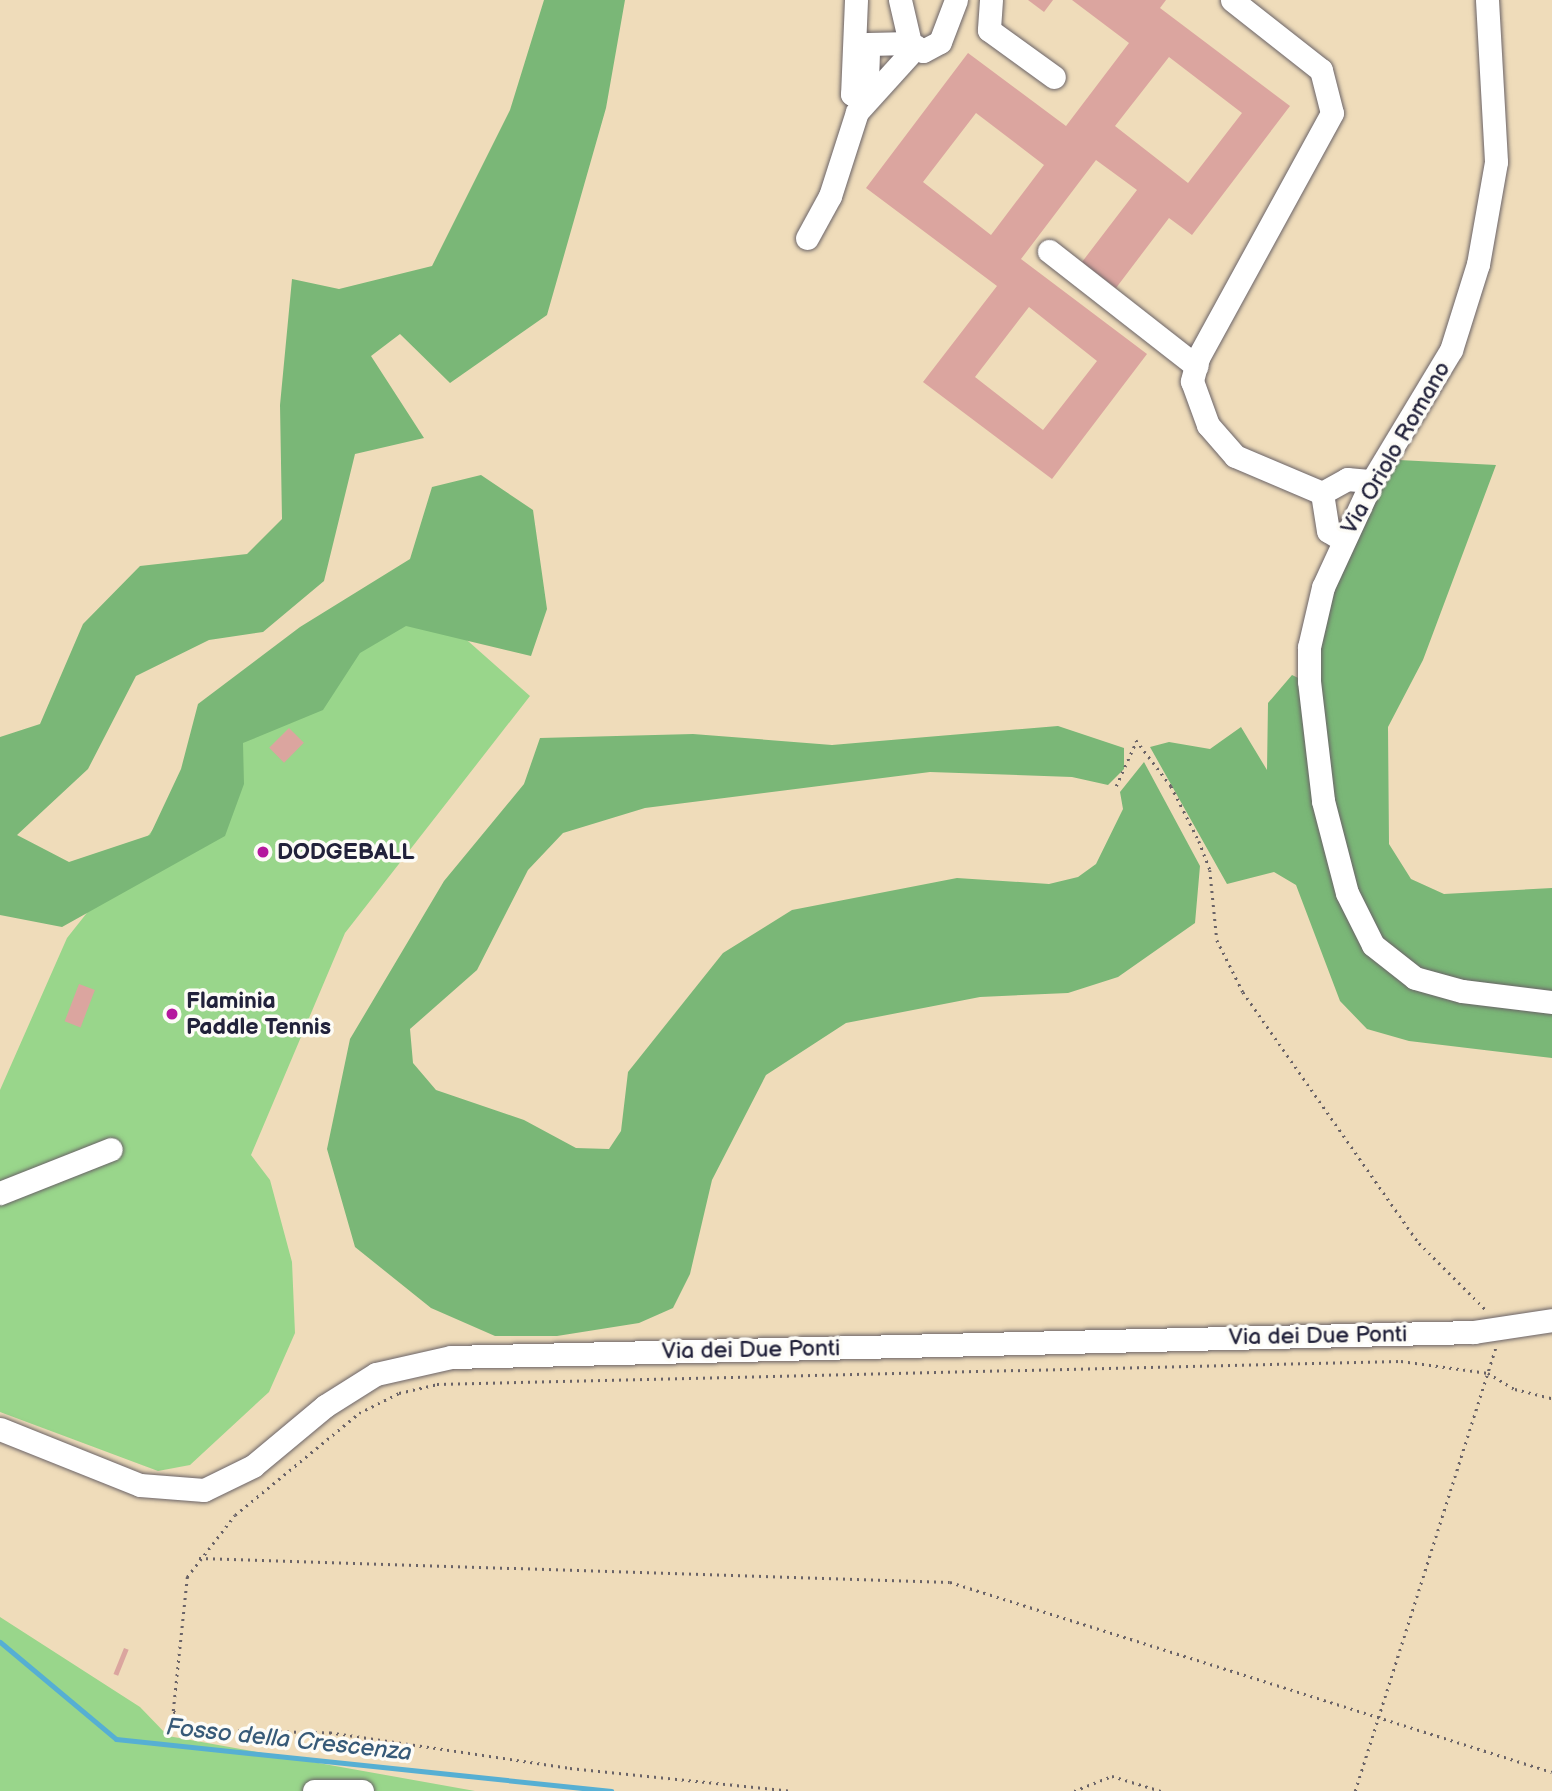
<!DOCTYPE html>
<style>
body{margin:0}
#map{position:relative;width:1552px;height:1791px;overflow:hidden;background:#efdcba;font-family:"Balsamiq Sans",sans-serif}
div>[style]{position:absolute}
.green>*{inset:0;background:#99d68b}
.forest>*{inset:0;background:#7ab777}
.stream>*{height:5px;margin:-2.5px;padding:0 2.5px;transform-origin:2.5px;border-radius:2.5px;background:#56afd3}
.building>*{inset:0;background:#dba59f;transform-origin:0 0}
.path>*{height:2.5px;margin-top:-1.25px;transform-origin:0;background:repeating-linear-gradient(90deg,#6a6367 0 2px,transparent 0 7px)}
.roads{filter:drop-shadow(0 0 2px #6a6367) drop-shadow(0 0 2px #6a6367)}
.minor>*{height:23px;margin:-11.5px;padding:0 11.5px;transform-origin:11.5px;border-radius:11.5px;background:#fff}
.dots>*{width:19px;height:19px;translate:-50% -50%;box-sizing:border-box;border:4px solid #fdfcf7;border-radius:50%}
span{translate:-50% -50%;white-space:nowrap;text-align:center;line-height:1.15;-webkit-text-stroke:7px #fdfcf7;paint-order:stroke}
.street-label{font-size:23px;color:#22223b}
.poi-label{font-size:23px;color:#22223b;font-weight:700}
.left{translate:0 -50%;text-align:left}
.water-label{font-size:24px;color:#375a78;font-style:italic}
</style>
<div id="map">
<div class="green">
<i style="clip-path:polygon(398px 579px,530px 696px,345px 933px,251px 1155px,270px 1180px,292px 1262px,295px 1333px,269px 1392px,190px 1465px,158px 1471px,0 1412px,0 1090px,67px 938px,270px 682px)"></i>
<i style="clip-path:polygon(0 1617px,140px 1707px,168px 1736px,475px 1791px,0 1791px)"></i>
</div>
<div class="forest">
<i style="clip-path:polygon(544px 0,625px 0,606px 108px,547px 315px,450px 383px,400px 334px,371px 356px,424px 438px,355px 454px,324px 581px,263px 632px,209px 640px,136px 676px,88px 769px,17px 835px,69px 862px,150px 835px,181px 769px,198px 704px,300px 627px,410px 559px,432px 487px,481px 475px,533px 510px,547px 609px,531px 656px,406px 626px,360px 653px,323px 710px,243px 743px,244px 784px,225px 836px,62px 927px,0 915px,0 737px,40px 724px,83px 624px,140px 566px,247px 554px,282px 519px,280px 405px,292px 279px,339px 289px,432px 266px,510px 110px)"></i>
<i style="clip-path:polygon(1399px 460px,1496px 465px,1423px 660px,1388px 727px,1389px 844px,1411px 879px,1444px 894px,1552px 888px,1552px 1058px,1409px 1041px,1367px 1029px,1340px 1001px,1296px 885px,1274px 872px,1227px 884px,1150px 747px,1169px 742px,1210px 749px,1241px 727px,1267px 770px,1268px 703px,1292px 675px,1319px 688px,1318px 639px,1325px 611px,1360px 523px)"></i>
<i style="clip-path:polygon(1058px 726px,1124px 748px,1124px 769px,1108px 785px,1072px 777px,930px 772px,645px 808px,563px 833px,528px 870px,477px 970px,410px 1029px,413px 1063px,436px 1090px,524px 1120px,576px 1148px,609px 1149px,621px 1131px,628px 1072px,723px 953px,792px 910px,957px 878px,1049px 884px,1078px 877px,1096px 864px,1123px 809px,1120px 792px,1144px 762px,1200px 866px,1195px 923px,1118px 977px,1068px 993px,980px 997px,846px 1023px,766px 1075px,712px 1180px,690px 1274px,673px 1308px,639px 1323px,557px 1336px,495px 1336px,431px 1308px,355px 1247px,327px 1149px,350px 1039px,444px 881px,524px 784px,540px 738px,693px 734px,832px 745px)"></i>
</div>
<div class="stream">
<i style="left:0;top:1642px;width:151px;rotate:39.9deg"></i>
<i style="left:116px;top:1739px;width:498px;rotate:6deg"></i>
</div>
<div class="building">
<i style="clip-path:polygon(1028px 0,1053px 0,1044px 12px)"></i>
<i style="clip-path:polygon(evenodd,1072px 0,1166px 0,1160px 8px,1290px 106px,1192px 235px,1169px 218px,1116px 288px,1082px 262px,1137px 190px,1096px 160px,1021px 259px,1147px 354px,1052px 479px,923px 382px,997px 286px,866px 188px,968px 53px,1066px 126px,1129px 43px,1072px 0,1169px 57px,1242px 113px,1188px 183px,1115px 126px,1169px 57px,1072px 0,976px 113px,1044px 165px,991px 235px,923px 182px,976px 113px,1072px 0,1029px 307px,1097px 361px,1043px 430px,975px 377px,1029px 307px)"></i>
<i style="left:289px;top:728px;width:21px;height:28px;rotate:45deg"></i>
<i style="left:79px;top:984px;width:17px;height:40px;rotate:21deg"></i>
<i style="left:124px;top:1648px;width:5px;height:28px;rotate:22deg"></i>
</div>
<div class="path">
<i style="left:1136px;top:740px;width:58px;rotate:52.7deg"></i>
<i style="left:1171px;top:786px;width:62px;rotate:63deg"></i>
<i style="left:1199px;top:841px;width:31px;rotate:69deg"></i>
<i style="left:1210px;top:870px;width:70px;rotate:84.3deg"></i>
<i style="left:1217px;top:940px;width:58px;rotate:63.4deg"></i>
<i style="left:1243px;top:992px;width:307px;rotate:55deg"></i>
<i style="left:1419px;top:1243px;width:96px;rotate:45deg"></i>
<i style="left:1116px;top:786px;width:48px;rotate:-65.6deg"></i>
<i style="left:199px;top:1558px;width:751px;rotate:1.83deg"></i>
<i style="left:950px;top:1582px;width:631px;rotate:17.52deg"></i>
<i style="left:788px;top:1791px;width:222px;rotate:-174.1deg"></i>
<i style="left:567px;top:1768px;width:239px;rotate:-171.6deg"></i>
<i style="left:331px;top:1733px;width:134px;rotate:-178.7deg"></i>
<i style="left:197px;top:1730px;width:31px;rotate:-142deg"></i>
<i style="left:173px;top:1711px;width:135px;rotate:-84deg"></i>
<i style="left:187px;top:1577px;width:78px;rotate:-52.3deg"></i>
<i style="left:235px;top:1515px;width:161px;rotate:-39.4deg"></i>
<i style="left:359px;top:1413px;width:45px;rotate:-26.6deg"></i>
<i style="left:399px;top:1393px;width:39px;rotate:-13deg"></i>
<i style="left:437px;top:1384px;width:964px;rotate:-1.37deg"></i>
<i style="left:1401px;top:1361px;width:88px;rotate:7.9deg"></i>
<i style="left:1488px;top:1373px;width:31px;rotate:31deg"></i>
<i style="left:1515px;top:1389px;width:38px;rotate:14deg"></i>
<i style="left:1074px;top:1791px;width:41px;rotate:-21.5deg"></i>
<i style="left:1112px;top:1776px;width:51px;rotate:17deg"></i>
<i style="left:1355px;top:1791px;width:466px;rotate:-72.4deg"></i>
</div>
<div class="roads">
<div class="minor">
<i style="left:856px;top:0;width:94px;rotate:92.4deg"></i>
<i style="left:852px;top:94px;width:20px;rotate:-41deg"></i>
<i style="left:867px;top:81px;width:37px;rotate:-88deg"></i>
<i style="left:868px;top:44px;width:42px;rotate:-1.4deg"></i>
<i style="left:910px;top:43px;width:15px;rotate:32deg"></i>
<i style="left:923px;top:51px;width:19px;rotate:-28deg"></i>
<i style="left:940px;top:42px;width:45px;rotate:-69.1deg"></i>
<i style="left:900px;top:0;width:44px;rotate:76.9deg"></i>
<i style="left:991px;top:0;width:30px;rotate:94deg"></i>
<i style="left:989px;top:30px;width:80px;rotate:35.9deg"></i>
<i style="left:1232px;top:0;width:113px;rotate:38.2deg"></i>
<i style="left:1321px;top:70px;width:44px;rotate:75.7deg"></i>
<i style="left:1332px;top:113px;width:279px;rotate:118.7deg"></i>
<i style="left:1198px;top:358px;width:24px;rotate:105deg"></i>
<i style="left:1192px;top:381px;width:47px;rotate:70deg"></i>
<i style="left:1208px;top:425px;width:41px;rotate:48.9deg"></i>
<i style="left:1235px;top:456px;width:95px;rotate:23deg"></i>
<i style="left:1487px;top:0;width:162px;rotate:86.8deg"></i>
<i style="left:1496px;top:162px;width:104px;rotate:100deg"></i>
<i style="left:1478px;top:264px;width:90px;rotate:107.4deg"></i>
<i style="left:1451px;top:350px;width:153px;rotate:121.1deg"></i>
<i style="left:1372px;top:481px;width:117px;rotate:114.8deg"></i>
<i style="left:1323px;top:587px;width:62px;rotate:103.1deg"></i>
<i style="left:1309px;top:647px;width:34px;rotate:90deg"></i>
<i style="left:1309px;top:681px;width:121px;rotate:83.3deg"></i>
<i style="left:1323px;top:801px;width:95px;rotate:75.4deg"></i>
<i style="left:1347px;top:893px;width:58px;rotate:63.4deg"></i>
<i style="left:1373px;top:945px;width:53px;rotate:38.2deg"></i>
<i style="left:1415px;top:978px;width:49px;rotate:15.5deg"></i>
<i style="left:1462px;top:991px;width:91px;rotate:7deg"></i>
<i style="left:807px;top:238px;width:48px;rotate:-61.3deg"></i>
<i style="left:830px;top:196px;width:88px;rotate:-72.2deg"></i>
<i style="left:857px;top:112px;width:88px;rotate:-47.8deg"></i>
<i style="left:1049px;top:251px;width:187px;rotate:38deg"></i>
<i style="left:1343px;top:540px;width:17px;rotate:-149deg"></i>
<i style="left:1328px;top:531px;width:38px;rotate:-99deg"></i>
<i style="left:1322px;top:493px;width:29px;rotate:-29deg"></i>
<i style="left:1347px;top:479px;width:25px;rotate:5deg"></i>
<i style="left:0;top:1193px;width:119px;rotate:-21.6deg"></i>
<i style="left:0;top:1429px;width:151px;rotate:21.8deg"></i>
<i style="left:140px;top:1485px;width:64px;rotate:4.5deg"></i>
<i style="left:204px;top:1490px;width:55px;rotate:-26.1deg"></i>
<i style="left:253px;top:1466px;width:94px;rotate:-39.8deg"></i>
<i style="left:325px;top:1406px;width:60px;rotate:-32.1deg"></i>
<i style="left:376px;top:1374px;width:77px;rotate:-12.8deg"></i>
<i style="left:451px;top:1357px;width:1023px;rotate:-1.4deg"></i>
<i style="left:1474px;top:1332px;width:79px;rotate:-8.7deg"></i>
<i style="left:314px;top:1791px;width:48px"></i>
</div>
</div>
<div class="dots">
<i style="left:263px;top:852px;background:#b5179e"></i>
<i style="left:172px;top:1014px;background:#b5179e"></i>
</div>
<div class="street-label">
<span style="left:1396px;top:448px;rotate:-60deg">Via Oriolo Romano</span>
<span style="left:1318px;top:1336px;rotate:-1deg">Via dei Due Ponti</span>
<span style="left:751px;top:1350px;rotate:-1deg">Via dei Due Ponti</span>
</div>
<div class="poi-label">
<span class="left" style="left:277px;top:852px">DODGEBALL</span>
<span class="left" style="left:186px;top:1014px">Flaminia<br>Paddle Tennis</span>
</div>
<div class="water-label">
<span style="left:289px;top:1740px;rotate:6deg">Fosso della Crescenza</span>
</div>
</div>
